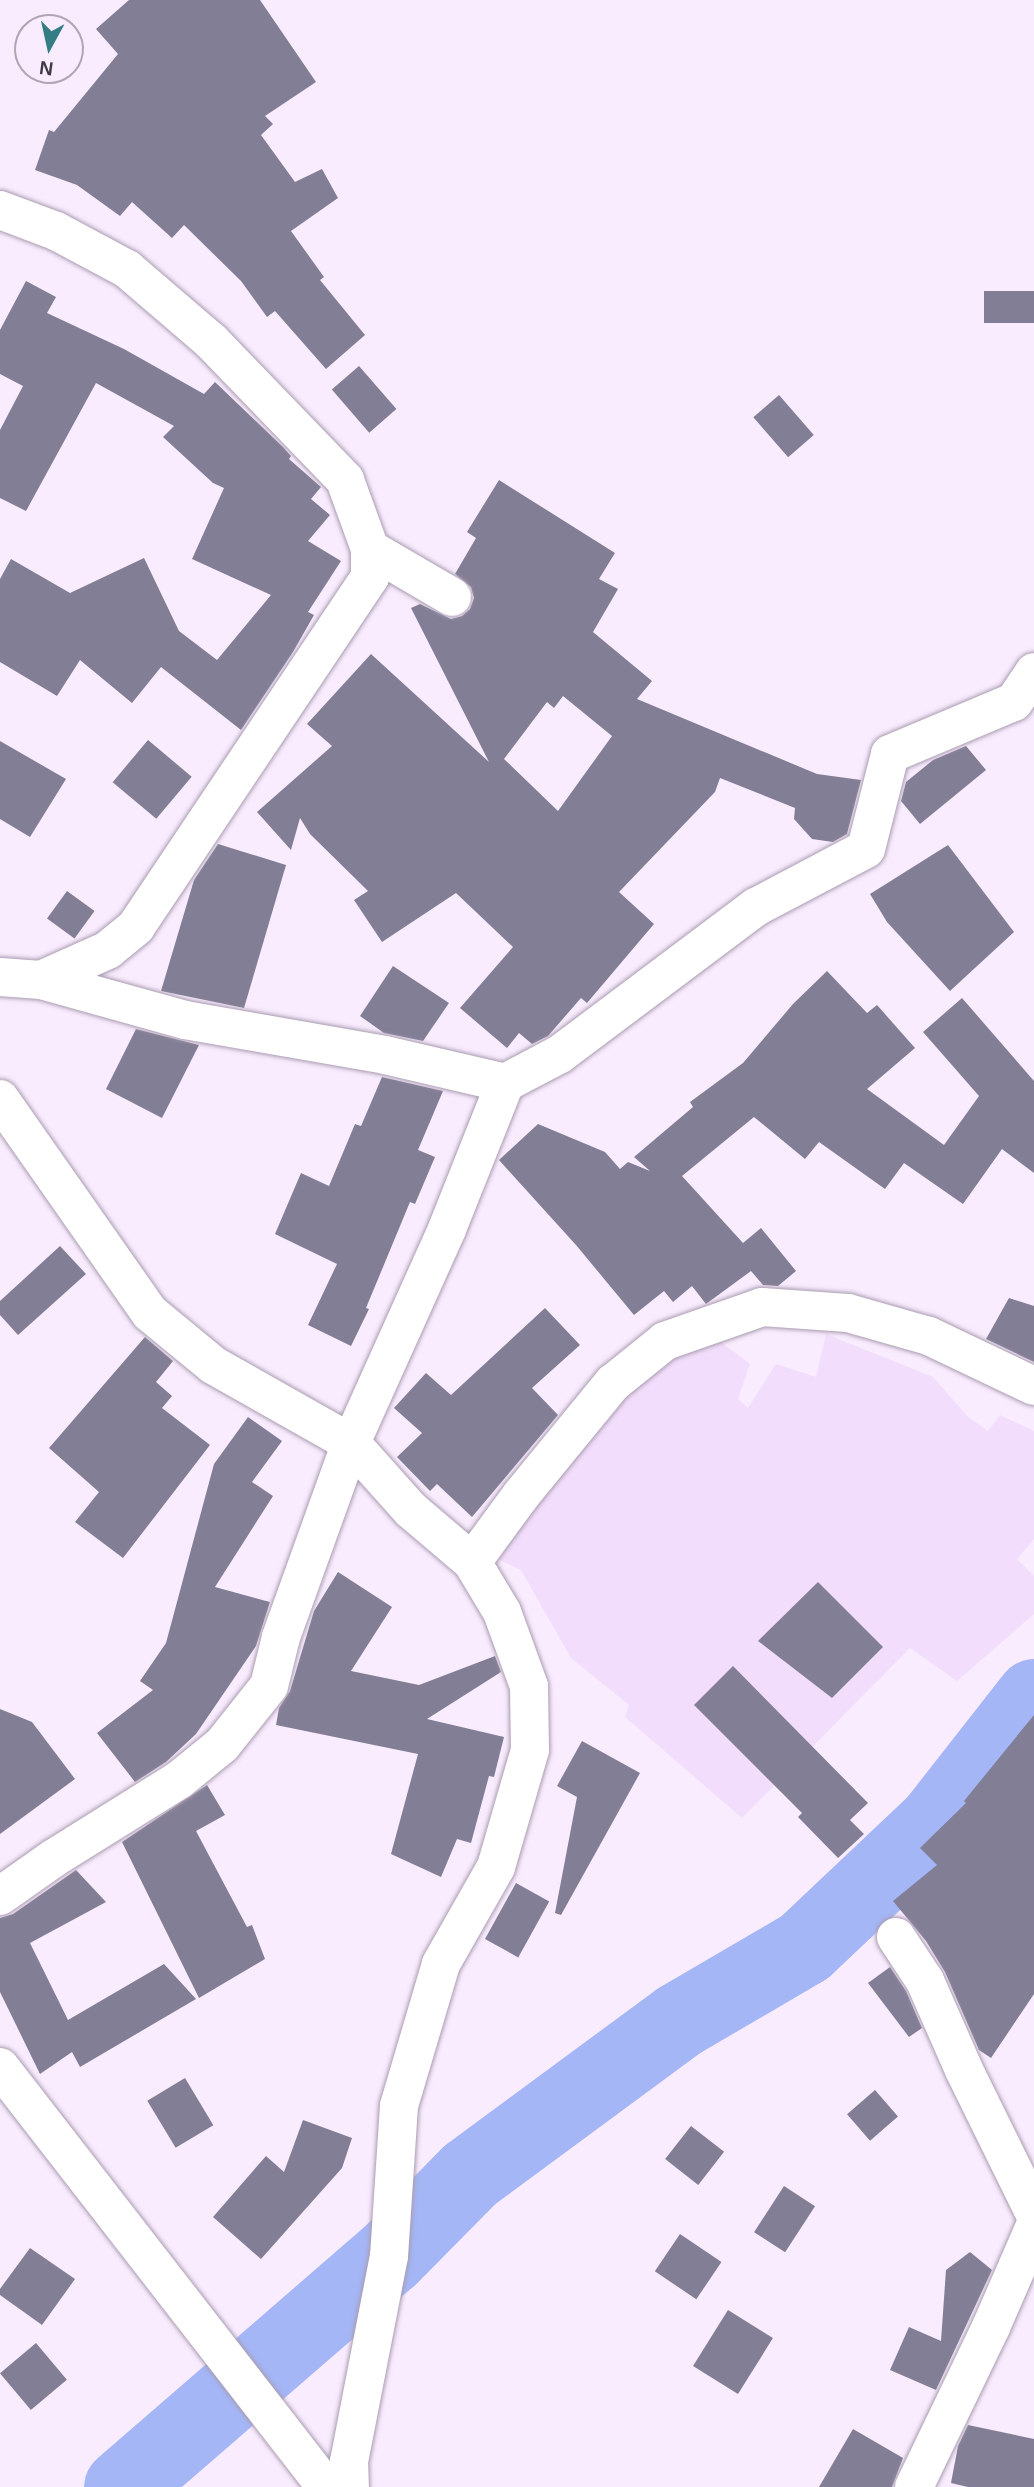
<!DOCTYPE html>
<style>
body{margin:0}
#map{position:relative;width:1034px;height:2487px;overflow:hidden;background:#f9ecfe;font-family:Helvetica,sans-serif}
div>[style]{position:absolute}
.built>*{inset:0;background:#f2defc}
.river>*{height:77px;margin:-38.5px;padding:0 38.5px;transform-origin:38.5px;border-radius:38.5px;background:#a4b6f6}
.building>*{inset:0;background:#827e95;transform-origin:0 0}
.roads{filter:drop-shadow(0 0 2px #aa9cb1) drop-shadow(0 0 2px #aa9cb1)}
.minor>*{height:38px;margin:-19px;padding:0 19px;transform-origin:19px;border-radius:19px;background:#fff}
span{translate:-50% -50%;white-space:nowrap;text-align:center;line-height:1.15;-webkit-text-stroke:7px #f9ecfe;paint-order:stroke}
.north{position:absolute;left:14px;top:14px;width:70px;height:70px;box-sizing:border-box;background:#f9ecfe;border:2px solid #afa5b3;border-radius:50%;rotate:188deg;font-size:19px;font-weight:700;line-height:28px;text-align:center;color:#403a43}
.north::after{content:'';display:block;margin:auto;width:24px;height:32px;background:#357d85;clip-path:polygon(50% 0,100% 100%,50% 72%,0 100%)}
</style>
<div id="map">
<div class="built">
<i style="clip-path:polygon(826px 1334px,933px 1377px,968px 1417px,988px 1431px,1000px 1415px,1034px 1431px,1034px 1539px,1017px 1559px,1034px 1576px,1034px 1614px,957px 1681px,910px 1648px,742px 1818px,625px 1717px,629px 1705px,571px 1658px,521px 1570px,489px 1555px,612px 1401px,667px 1362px,713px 1336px,750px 1364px,738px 1399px,748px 1408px,776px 1364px,816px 1377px)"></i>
</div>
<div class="river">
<i style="left:122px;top:2487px;width:353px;rotate:-40.9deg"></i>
<i style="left:389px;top:2256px;width:115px;rotate:-45.4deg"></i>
<i style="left:470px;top:2174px;width:260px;rotate:-36.4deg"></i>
<i style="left:679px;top:2020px;width:145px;rotate:-30.3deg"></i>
<i style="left:804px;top:1947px;width:182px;rotate:-43.4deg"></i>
<i style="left:936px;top:1822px;width:159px;rotate:-51.9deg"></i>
</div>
<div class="building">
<i style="clip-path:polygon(129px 0,260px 0,316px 82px,265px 116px,273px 124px,261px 135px,295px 182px,322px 169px,338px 198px,291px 231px,324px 277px,320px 280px,365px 335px,326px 369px,275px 311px,267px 317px,241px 281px,184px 225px,172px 238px,132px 202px,120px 216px,77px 185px,35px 170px,49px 130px,54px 132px,118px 54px,96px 29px)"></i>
<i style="clip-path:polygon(26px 281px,56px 297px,47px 313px,124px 349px,204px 394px,215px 382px,283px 447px,291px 456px,289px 459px,321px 487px,311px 499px,330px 515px,308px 541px,341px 561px,308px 612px,314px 615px,293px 652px,241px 730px,161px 667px,132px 703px,80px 660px,57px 696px,0 662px,0 579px,11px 559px,70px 593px,144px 558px,179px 631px,217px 660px,271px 595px,192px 559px,224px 488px,213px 483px,163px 437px,174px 426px,96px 383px,26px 511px,0 498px,0 430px,23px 386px,0 374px,0 330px)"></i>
<i style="left:984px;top:291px;width:50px;height:32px"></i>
<i style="left:359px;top:366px;width:57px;height:36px;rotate:49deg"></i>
<i style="left:779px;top:395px;width:53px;height:34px;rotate:49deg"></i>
<i style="clip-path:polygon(evenodd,499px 480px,615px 553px,599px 579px,618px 589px,593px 632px,652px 681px,637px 699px,817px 774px,861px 780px,847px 834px,833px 842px,812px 839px,794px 819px,795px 808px,720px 778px,715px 792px,619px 892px,654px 924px,587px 1003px,581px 998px,548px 1036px,532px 1044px,519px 1033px,507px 1048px,460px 1008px,513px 947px,456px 893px,382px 942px,354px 900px,368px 891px,310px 834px,300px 818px,291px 850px,257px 812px,332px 746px,307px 724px,371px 654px,489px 762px,411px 608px,420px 604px,451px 619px,462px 616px,470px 609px,474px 598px,471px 587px,455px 574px,476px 538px,467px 532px,499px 480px,563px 696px,612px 736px,558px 811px,504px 759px,547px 702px,554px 708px,563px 696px)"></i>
<i style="left:148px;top:740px;width:57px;height:55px;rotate:40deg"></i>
<i style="clip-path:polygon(0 741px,66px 779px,30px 837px,0 819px)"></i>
<i style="clip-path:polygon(966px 746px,986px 770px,920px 824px,901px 801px,906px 782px,933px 760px)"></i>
<i style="clip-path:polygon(218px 844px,286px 865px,244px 1008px,161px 991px,194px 880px)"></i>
<i style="clip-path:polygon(948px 845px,1014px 932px,950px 991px,887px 922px,870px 894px)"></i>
<i style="left:67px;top:891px;width:34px;height:34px;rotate:36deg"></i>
<i style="clip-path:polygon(393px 966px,449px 1003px,423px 1041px,384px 1033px,360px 1016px)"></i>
<i style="clip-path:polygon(827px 971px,867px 1013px,877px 1005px,915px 1048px,867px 1089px,944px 1145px,979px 1096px,923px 1032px,962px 998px,1034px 1081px,1034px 1173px,1002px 1149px,963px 1204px,904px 1163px,885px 1189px,819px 1142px,805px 1159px,754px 1117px,682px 1176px,743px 1243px,761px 1228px,796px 1271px,778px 1286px,763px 1285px,751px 1271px,706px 1304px,692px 1286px,673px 1302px,664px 1291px,634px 1315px,576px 1245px,499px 1160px,538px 1124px,605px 1152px,620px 1169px,628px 1162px,650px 1171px,634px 1157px,693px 1107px,690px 1102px,743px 1063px,793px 1004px)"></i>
<i style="clip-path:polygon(136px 1029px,199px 1045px,162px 1118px,106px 1089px)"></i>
<i style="clip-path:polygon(382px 1077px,443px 1091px,418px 1150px,435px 1157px,415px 1204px,410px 1202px,366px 1308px,369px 1309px,351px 1346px,308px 1325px,337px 1264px,275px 1234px,301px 1173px,329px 1186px,355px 1124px,361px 1126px)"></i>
<i style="clip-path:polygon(60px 1246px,86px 1274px,18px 1335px,0 1315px,0 1301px)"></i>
<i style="clip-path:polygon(1009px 1298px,1034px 1306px,1034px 1362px,986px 1339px)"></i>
<i style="clip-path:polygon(545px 1308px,580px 1345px,532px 1388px,558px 1415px,472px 1517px,437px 1484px,430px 1491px,397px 1457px,422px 1433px,394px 1408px,426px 1373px,451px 1395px)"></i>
<i style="clip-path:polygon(145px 1337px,173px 1361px,156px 1382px,172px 1396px,162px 1408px,210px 1445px,123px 1558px,75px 1522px,99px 1492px,49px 1448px)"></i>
<i style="clip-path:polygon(248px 1417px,282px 1441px,252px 1482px,273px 1496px,215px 1587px,270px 1602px,256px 1646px,196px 1734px,166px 1762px,135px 1782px,97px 1733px,153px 1690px,140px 1681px,166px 1643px,214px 1464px)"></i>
<i style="clip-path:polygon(338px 1572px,392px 1607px,351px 1671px,419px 1685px,495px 1656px,501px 1672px,427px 1719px,504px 1737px,494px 1777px,489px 1776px,471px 1843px,457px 1839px,441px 1877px,391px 1854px,418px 1754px,276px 1725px,279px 1708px,290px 1691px,314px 1611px)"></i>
<i style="clip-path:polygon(818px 1582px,883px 1647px,832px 1698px,758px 1641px)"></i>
<i style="clip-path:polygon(733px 1666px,868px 1803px,850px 1820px,864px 1834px,838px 1858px,798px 1817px,802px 1813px,694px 1705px)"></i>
<i style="clip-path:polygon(0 1709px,32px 1722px,75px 1779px,0 1834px)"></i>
<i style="clip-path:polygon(1034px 1715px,1034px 1994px,991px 2058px,979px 2050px,945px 1972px,926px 1941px,893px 1901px,937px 1865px,920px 1848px,966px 1803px,964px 1801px)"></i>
<i style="clip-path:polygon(582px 1741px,640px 1773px,561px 1915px,555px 1913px,577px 1797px,557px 1786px)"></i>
<i style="clip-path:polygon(207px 1785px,225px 1815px,196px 1831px,247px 1927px,252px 1925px,265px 1959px,199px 1998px,122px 1842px)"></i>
<i style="clip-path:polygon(76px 1870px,106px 1902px,30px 1943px,68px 2020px,164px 1964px,196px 1999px,80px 2067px,72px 2052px,40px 2074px,0 1992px,0 1918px,13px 1914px)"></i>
<i style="left:516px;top:1883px;width:38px;height:64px;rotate:29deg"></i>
<i style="clip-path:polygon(890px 1967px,906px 1991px,922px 2028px,909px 2037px,868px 1983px)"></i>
<i style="left:185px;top:2078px;width:55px;height:44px;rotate:59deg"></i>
<i style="left:875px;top:2090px;width:35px;height:37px;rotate:49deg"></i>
<i style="clip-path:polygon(303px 2120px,352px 2138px,342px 2168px,261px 2259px,213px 2217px,266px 2156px,284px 2172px)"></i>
<i style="left:691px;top:2126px;width:42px;height:42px;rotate:38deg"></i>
<i style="left:784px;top:2186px;width:37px;height:55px;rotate:33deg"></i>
<i style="left:680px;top:2234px;width:50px;height:45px;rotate:34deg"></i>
<i style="clip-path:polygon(30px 2248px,75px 2279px,42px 2325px,0 2295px,0 2289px)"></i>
<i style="clip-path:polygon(970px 2252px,992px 2270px,936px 2390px,890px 2370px,909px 2327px,941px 2341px,946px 2270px)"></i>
<i style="left:728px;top:2310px;width:53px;height:66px;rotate:32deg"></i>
<i style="left:36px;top:2343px;width:48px;height:47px;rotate:50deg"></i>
<i style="clip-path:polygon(968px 2425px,1034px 2439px,1034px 2487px,968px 2487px,951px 2483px,958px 2446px)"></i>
<i style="clip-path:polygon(853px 2429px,903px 2458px,892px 2487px,819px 2487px)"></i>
</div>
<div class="roads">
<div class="minor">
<i style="left:0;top:210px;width:60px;rotate:20.6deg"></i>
<i style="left:56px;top:231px;width:81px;rotate:28.2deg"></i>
<i style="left:127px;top:269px;width:111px;rotate:40.6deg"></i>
<i style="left:211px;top:341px;width:193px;rotate:46deg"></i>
<i style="left:345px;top:480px;width:73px;rotate:70.1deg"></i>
<i style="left:370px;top:549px;width:28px;rotate:90deg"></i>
<i style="left:370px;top:577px;width:421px;rotate:123.8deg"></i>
<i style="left:136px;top:927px;width:36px;rotate:141deg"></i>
<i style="left:108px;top:950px;width:73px;rotate:155.9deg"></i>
<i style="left:41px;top:980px;width:41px;rotate:-175.8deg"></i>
<i style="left:370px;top:549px;width:95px;rotate:30.3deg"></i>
<i style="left:41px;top:980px;width:149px;rotate:15.5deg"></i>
<i style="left:185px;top:1020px;width:203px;rotate:9.9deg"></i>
<i style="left:385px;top:1055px;width:123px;rotate:13.1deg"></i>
<i style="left:0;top:1099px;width:261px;rotate:55deg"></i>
<i style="left:150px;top:1313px;width:82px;rotate:39.5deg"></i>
<i style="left:213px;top:1365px;width:159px;rotate:29.5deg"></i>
<i style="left:351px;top:1443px;width:90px;rotate:48.2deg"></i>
<i style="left:411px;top:1510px;width:80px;rotate:40.4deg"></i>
<i style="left:472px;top:1562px;width:58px;rotate:59deg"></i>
<i style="left:502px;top:1612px;width:79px;rotate:70deg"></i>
<i style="left:529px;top:1686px;width:64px;rotate:89.1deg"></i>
<i style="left:530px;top:1750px;width:122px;rotate:106.2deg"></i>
<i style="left:496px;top:1867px;width:112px;rotate:119.6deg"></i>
<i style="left:441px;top:1964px;width:148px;rotate:106.5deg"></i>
<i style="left:399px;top:2106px;width:150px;rotate:93.8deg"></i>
<i style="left:389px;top:2256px;width:209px;rotate:101deg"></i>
<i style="left:349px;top:2461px;width:26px;rotate:88deg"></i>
<i style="left:472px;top:1562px;width:84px;rotate:-53.7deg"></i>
<i style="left:522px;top:1494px;width:144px;rotate:-50.7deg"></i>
<i style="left:613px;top:1383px;width:67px;rotate:-38.9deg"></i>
<i style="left:665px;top:1341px;width:103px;rotate:-19.3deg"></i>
<i style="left:762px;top:1307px;width:86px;rotate:4deg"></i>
<i style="left:848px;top:1313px;width:84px;rotate:15.9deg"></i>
<i style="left:929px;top:1336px;width:116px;rotate:25.5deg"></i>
<i style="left:0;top:1896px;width:66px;rotate:-35.1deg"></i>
<i style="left:54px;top:1858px;width:147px;rotate:-32deg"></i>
<i style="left:179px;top:1780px;width:55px;rotate:-39.1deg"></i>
<i style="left:222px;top:1745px;width:75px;rotate:-51.5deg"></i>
<i style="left:269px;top:1686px;width:50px;rotate:-76.2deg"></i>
<i style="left:281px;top:1637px;width:206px;rotate:-70.2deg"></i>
<i style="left:351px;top:1443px;width:235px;rotate:-65.8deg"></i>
<i style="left:447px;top:1229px;width:157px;rotate:-68.3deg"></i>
<i style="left:505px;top:1083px;width:62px;rotate:-27.8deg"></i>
<i style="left:560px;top:1054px;width:245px;rotate:-36.9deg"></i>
<i style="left:756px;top:907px;width:124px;rotate:-27.8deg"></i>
<i style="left:866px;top:849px;width:98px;rotate:-75.8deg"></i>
<i style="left:890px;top:754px;width:134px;rotate:-22.8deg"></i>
<i style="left:1014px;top:702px;width:36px;rotate:-56deg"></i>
<i style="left:896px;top:1937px;width:53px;rotate:56.6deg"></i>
<i style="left:925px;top:1981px;width:97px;rotate:66.3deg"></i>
<i style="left:964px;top:2070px;width:158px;rotate:63.8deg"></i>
<i style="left:0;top:2067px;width:532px;rotate:52.18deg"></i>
<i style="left:914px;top:2487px;width:178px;rotate:-64.3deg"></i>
<i style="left:991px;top:2327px;width:108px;rotate:-66.5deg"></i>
</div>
</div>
<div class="north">N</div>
</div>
